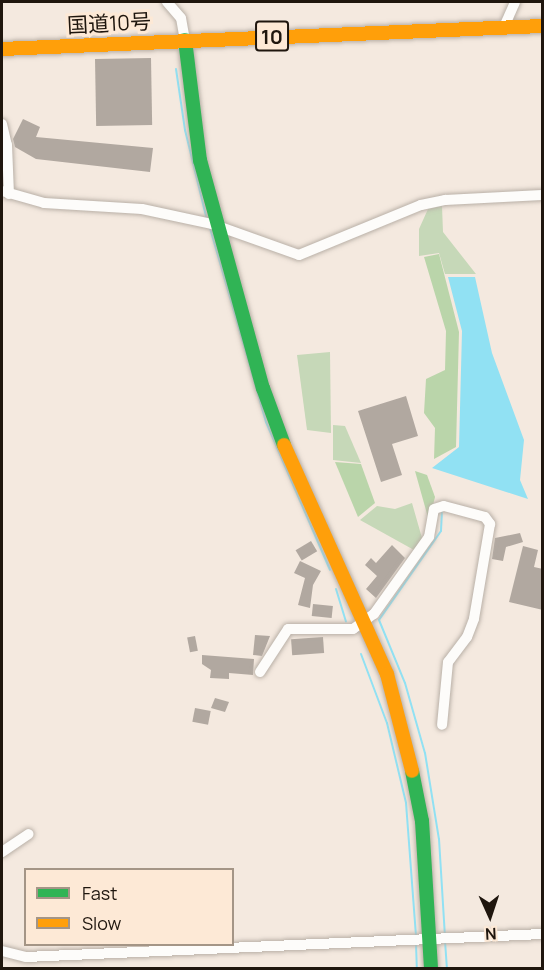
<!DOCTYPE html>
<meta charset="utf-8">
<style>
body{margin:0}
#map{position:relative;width:544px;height:970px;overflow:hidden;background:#f4e9df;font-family:Manrope,"Noto Sans JP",sans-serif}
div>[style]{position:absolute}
.green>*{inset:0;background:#c6d8b8}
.forest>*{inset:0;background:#bad5aa}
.water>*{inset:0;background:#91e1f3}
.stream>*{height:2px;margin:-1px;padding:0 1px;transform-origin:1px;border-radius:1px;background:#91e1f3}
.building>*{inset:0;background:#b1a8a0;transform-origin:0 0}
.roads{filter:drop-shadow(0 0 2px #b9b0a7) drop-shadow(0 0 2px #b9b0a7)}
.street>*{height:10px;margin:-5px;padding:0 5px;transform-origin:5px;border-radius:5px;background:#fdfcfa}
.fast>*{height:14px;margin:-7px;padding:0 7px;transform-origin:7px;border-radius:7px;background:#30b455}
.slow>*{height:14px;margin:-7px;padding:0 7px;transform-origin:7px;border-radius:7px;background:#ff9f0a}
span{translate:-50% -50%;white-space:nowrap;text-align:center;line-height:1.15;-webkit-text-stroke:6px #fde9d6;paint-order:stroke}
.shield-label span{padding:2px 4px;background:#fde9d6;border:2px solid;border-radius:4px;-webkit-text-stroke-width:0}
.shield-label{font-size:20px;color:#1f160e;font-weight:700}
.street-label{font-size:21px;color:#1f160e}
.frame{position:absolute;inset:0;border:3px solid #1f160e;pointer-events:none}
.legend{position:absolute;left:24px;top:868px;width:210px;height:78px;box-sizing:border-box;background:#fde9d6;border:2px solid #a49586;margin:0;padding:8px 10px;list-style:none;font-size:18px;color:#1f160e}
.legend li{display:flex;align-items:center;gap:12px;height:30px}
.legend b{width:30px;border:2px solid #a49586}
.north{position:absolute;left:460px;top:886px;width:60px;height:60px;-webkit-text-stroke:4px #fde9d6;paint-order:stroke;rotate:177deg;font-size:16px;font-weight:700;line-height:24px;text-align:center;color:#1f160e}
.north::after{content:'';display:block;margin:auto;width:21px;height:27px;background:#1f160e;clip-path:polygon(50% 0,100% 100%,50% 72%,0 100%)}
</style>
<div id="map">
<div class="green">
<i style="clip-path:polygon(442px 206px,443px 232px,476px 274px,445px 274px,439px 253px,419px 256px,419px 229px,428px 209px)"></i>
<i style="clip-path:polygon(330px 352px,331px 433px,307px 430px,297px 355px)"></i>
<i style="clip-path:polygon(333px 425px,345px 426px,361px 463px,333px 460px)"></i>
<i style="clip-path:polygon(412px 503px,422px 538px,414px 550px,360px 520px,377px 506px,395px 509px)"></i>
</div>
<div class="forest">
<i style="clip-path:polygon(439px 254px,459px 332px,456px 447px,434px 459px,435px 428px,424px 413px,426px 379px,445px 370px,446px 331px,424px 257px)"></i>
<i style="clip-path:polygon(335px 462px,361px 464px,375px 503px,358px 517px)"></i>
<i style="clip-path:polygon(415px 471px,427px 475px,435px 497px,429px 521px)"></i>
</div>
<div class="water">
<i style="clip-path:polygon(448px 277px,475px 277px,492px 353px,524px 440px,520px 480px,528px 499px,432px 468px,459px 447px,462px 331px)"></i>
</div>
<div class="stream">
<i style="left:176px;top:69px;width:62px;rotate:81.6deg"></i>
<i style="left:185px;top:130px;width:93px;rotate:76.3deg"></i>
<i style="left:210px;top:228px;width:202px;rotate:73.9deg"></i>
<i style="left:266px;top:422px;width:161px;rotate:66.6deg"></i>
<i style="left:442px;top:511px;width:20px;rotate:93deg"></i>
<i style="left:441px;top:531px;width:108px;rotate:124.9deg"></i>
<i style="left:379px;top:620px;width:68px;rotate:67.6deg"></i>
<i style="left:405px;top:683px;width:73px;rotate:74.1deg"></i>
<i style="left:425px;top:753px;width:87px;rotate:80.8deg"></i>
<i style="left:439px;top:839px;width:97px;rotate:86.5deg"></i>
<i style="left:336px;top:589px;width:34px;rotate:73deg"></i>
<i style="left:361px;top:654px;width:74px;rotate:69.4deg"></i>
<i style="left:387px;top:723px;width:82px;rotate:76.6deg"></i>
<i style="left:406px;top:803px;width:133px;rotate:85.7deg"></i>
<i style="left:445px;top:941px;width:27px;rotate:86deg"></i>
<i style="left:416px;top:944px;width:24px;rotate:88deg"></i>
</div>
<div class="building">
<i style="left:151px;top:58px;width:67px;height:56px;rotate:89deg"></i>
<i style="clip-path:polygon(23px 119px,40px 127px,36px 137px,153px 148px,150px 172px,36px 159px,15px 147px,13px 139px)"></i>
<i style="clip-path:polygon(406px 396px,418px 436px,392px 444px,402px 475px,381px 482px,358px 411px)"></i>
<i style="clip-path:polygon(520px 533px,523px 542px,506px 547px,503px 561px,492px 559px,495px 538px)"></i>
<i style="left:311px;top:541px;width:12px;height:18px;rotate:59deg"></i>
<i style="clip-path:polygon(392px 545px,405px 558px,376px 598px,366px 589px,377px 576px,365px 565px,371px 558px,376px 563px)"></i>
<i style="clip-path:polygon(523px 546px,538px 550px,534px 567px,543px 569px,543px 610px,509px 602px)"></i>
<i style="clip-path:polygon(300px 561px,321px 571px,313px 585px,310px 608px,298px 605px,305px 578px,294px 573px)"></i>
<i style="left:313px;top:604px;width:20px;height:12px;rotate:6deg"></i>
<i style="clip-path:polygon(255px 635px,270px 636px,262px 656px,253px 655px)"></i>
<i style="left:195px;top:636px;width:15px;height:8px;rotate:79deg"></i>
<i style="left:323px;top:637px;width:16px;height:32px;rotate:86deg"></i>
<i style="clip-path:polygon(202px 655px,254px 659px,253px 675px,229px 673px,229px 679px,210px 678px,211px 670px,202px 664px)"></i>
<i style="clip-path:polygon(215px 698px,229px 702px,225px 712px,211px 708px)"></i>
<i style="left:195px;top:708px;width:16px;height:14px;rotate:11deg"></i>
</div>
<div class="roads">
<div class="street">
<i style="left:167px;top:2px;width:21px;rotate:49deg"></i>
<i style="left:181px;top:18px;width:22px;rotate:80deg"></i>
<i style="left:504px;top:27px;width:27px;rotate:-66deg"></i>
<i style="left:2px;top:124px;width:22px;rotate:77deg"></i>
<i style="left:7px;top:145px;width:49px;rotate:87.7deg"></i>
<i style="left:2px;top:191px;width:44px;rotate:15.9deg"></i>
<i style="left:44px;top:203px;width:98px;rotate:3.5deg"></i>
<i style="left:142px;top:209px;width:72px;rotate:12.1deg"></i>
<i style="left:212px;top:224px;width:92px;rotate:19.6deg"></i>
<i style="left:299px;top:255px;width:132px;rotate:-22.3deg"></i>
<i style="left:421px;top:205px;width:25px;rotate:-12deg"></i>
<i style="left:445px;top:200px;width:97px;rotate:-3deg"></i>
<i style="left:260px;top:672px;width:51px;rotate:-56.9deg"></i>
<i style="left:288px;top:629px;width:65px"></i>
<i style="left:353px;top:629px;width:26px;rotate:-36deg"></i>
<i style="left:374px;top:614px;width:95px;rotate:-54.5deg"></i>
<i style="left:429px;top:537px;width:28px;rotate:-80deg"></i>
<i style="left:434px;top:509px;width:10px;rotate:-17deg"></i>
<i style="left:444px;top:506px;width:42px;rotate:15deg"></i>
<i style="left:485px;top:517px;width:9px;rotate:54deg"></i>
<i style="left:490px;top:524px;width:96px;rotate:99.6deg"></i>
<i style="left:474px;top:619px;width:19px;rotate:111deg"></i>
<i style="left:467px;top:637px;width:31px;rotate:127deg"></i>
<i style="left:448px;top:662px;width:63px;rotate:95.4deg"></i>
<i style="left:2px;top:852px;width:32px;rotate:-34deg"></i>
<i style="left:2px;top:951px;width:25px;rotate:14deg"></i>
<i style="left:26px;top:957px;width:517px;rotate:-2.55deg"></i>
</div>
<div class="fast">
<i style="left:185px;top:40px;width:121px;rotate:82.9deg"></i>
<i style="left:200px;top:160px;width:237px;rotate:74.6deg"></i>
<i style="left:263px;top:388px;width:61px;rotate:69.8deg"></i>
<i style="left:412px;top:771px;width:51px;rotate:78.7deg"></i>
<i style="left:422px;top:821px;width:147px;rotate:86.5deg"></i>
</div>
<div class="slow">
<i style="left:2px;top:49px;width:540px;rotate:-2.44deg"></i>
<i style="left:284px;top:445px;width:251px;rotate:65.8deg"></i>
<i style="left:387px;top:674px;width:100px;rotate:75.5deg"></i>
</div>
</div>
<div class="shield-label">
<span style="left:272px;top:36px">10</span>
</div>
<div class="street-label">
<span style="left:109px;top:23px;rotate:-3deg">国道10号</span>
</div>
<div class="frame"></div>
<ul class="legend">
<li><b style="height:8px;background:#30b455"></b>Fast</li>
<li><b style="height:8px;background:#ff9f0a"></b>Slow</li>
</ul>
<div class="north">N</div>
</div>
